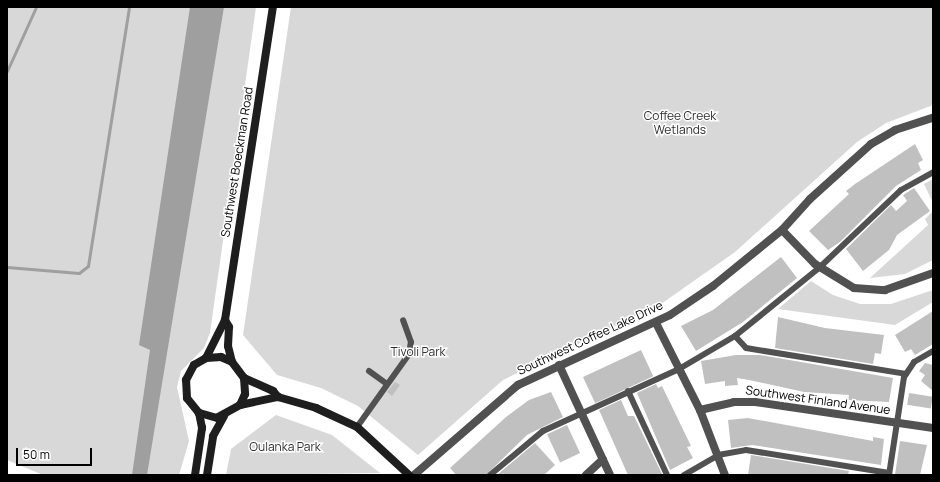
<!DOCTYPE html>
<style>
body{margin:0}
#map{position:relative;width:940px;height:482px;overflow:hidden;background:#fff;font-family:Manrope,sans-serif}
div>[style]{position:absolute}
.green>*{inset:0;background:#d8d8d8}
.water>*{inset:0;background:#9f9f9f}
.stream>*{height:3px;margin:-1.5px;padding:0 1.5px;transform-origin:1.5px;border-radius:1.5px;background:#9f9f9f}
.building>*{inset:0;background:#c0c0c0;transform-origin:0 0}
.lane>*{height:6px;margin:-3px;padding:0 3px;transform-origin:3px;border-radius:3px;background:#515151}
.street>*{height:8px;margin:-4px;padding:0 4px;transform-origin:4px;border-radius:4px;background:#515151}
.secondary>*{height:8px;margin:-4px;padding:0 4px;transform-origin:4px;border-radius:4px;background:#1e1e1e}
span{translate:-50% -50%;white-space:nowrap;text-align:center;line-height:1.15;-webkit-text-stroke:3px #fff;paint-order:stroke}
.park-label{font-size:12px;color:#2f2f2f}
.street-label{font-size:12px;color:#000}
.frame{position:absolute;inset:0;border:8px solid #000;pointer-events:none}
.scale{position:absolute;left:16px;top:448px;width:76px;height:18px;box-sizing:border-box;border:2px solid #000;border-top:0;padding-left:5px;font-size:12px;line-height:14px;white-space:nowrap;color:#000;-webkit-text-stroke:3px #fff;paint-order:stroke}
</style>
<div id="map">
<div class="green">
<i style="clip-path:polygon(7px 7px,256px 7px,210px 333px,204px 348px,181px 371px,177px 387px,189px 441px,179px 475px,43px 475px,7px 460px)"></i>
<i style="clip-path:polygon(291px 7px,933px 7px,933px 105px,886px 123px,857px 142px,735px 252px,661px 304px,503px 380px,418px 455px,358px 406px,321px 388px,277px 375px,243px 335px)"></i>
<i style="clip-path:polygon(933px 179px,933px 203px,924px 184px)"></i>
<i style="clip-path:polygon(933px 211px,933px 260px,905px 274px,870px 278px,928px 225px,925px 219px)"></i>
<i style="clip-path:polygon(811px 281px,833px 295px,860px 304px,891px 304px,933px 290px,933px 302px,895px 325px,778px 309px)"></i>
<i style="clip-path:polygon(276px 415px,332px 435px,380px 473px,226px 475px,231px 449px)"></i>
</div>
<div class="water">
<i style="clip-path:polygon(190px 7px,224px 7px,147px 475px,132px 475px,150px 350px,139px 345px)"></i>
</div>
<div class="stream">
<i style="left:7px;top:71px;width:70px;rotate:-65.6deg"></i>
<i style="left:7px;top:267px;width:72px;rotate:4.8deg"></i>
<i style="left:79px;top:273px;width:11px;rotate:-38deg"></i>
<i style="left:88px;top:266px;width:262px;rotate:-81deg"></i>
</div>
<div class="building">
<i style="clip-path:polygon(915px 144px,923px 160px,918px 163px,921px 170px,896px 186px,840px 242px,828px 250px,809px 231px,849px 194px,846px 191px,855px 184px)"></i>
<i style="clip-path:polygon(914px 188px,930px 211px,897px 235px,889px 250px,863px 271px,846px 249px,891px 205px,896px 211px,907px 201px,903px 195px)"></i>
<i style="clip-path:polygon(781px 257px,797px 278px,743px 322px,696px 351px,681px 326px,713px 310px)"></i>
<i style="clip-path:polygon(933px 311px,933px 344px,915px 355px,911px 349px,905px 352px,895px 335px)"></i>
<i style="clip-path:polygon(778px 317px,825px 328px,884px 335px,881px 354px,875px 353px,873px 364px,775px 348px)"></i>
<i style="left:641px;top:350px;width:29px;height:64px;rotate:65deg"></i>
<i style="clip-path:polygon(736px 355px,760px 355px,893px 378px,889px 402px,848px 400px,849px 395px,804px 392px,749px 380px,737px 378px,738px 385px,725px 386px,725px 381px,705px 384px,701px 361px)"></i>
<i style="clip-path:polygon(925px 363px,933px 365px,933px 391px,921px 381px,925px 375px,919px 371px)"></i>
<i style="clip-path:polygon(395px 382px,400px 385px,392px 396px,387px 392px)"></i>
<i style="clip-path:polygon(656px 384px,658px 388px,662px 386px,691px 446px,687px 447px,693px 458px,670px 470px,637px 393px)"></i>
<i style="clip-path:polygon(551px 392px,563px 417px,527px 435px,486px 475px,456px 475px,450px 468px,506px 417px,529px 400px)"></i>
<i style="left:909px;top:393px;width:24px;height:12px;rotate:9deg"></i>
<i style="clip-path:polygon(621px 400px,628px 416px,634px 416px,662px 474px,628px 475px,599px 410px)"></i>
<i style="clip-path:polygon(748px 418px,873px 441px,873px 437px,884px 439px,881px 465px,752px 445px,731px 448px,728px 420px)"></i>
<i style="left:567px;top:425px;width:31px;height:22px;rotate:65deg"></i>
<i style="clip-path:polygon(900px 441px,927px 445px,920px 475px,895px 475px)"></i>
<i style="clip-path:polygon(535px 443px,555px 465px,544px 475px,497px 475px)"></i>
<i style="clip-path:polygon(751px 455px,849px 471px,848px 475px,748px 475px)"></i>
</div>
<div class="lane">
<i style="left:735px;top:336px;width:16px;rotate:47deg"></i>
<i style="left:746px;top:348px;width:162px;rotate:9.2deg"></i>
<i style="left:369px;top:371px;width:22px;rotate:36deg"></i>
<i style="left:628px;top:391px;width:93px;rotate:65.1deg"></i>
<i style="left:357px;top:427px;width:90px;rotate:-54.5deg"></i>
<i style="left:409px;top:354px;width:12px;rotate:-81deg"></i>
<i style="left:411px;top:342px;width:23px;rotate:-110deg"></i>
<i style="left:490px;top:475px;width:69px;rotate:-39.7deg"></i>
<i style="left:543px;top:431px;width:149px;rotate:-24.5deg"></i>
<i style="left:679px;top:369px;width:65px;rotate:-30.5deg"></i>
<i style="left:735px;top:336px;width:108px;rotate:-39deg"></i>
<i style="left:819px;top:268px;width:113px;rotate:-43.6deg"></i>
<i style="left:901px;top:190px;width:37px;rotate:-29deg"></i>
<i style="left:684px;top:475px;width:39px;rotate:-30deg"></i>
<i style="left:718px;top:455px;width:28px;rotate:-10deg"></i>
<i style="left:746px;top:450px;width:145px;rotate:9.1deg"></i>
<i style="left:889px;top:475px;width:99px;rotate:-81.3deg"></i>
<i style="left:904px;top:377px;width:18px;rotate:-56deg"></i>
<i style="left:914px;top:362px;width:22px;rotate:-30deg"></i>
</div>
<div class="street">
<i style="left:782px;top:230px;width:47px;rotate:45.9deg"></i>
<i style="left:815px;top:264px;width:46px;rotate:31.6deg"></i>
<i style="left:854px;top:288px;width:31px;rotate:4deg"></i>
<i style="left:885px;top:290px;width:51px;rotate:-19.5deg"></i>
<i style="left:656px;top:323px;width:97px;rotate:63.2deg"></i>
<i style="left:700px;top:410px;width:70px;rotate:69deg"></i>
<i style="left:559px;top:365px;width:121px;rotate:65.1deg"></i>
<i style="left:700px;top:410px;width:35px;rotate:-13deg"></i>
<i style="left:734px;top:402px;width:21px"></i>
<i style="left:755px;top:402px;width:180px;rotate:8.3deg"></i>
<i style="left:414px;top:475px;width:138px;rotate:-40.9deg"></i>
<i style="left:518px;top:385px;width:167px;rotate:-24.7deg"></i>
<i style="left:670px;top:315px;width:52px;rotate:-34deg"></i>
<i style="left:713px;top:286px;width:89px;rotate:-39.1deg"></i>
<i style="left:782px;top:230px;width:42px;rotate:-47.9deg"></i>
<i style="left:810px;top:199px;width:82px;rotate:-42deg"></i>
<i style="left:871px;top:144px;width:28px;rotate:-30deg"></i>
<i style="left:895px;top:130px;width:40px;rotate:-18deg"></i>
<i style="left:586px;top:475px;width:23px;rotate:-43deg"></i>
</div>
<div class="secondary">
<i style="left:225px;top:320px;width:8px;rotate:60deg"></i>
<i style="left:229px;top:327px;width:19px;rotate:93deg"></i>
<i style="left:228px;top:346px;width:16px;rotate:76deg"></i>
<i style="left:206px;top:358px;width:42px;rotate:-63.4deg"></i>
<i style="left:225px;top:320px;width:317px;rotate:-81.3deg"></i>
<i style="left:244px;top:378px;width:32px;rotate:24deg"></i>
<i style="left:273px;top:391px;width:8px;rotate:50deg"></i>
<i style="left:278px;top:397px;width:40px;rotate:16deg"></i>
<i style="left:316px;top:408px;width:45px;rotate:24.9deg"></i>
<i style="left:357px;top:427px;width:71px;rotate:42.7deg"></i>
<i style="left:240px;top:405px;width:39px;rotate:-12deg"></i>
<i style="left:195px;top:475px;width:48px;rotate:-81.5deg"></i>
<i style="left:202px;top:428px;width:15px;rotate:-101deg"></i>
<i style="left:199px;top:413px;width:19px;rotate:-129deg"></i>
<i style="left:187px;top:398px;width:18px;rotate:-93deg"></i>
<i style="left:186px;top:380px;width:17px;rotate:-62deg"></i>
<i style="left:194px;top:365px;width:14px;rotate:-30deg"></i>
<i style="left:206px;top:358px;width:15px;rotate:-4deg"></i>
<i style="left:221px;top:357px;width:12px;rotate:24deg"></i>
<i style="left:232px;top:362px;width:20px;rotate:53deg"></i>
<i style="left:244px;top:378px;width:16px;rotate:86deg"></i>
<i style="left:245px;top:394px;width:12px;rotate:114deg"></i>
<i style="left:240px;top:405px;width:26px;rotate:151deg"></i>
<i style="left:217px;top:418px;width:19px;rotate:-164deg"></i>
<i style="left:207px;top:475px;width:39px;rotate:-81deg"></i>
<i style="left:213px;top:436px;width:23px;rotate:-61deg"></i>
</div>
<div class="park-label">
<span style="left:680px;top:123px">Coffee Creek<br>Wetlands</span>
<span style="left:418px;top:352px">Tivoli Park</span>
<span style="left:285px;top:447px">Oulanka Park</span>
</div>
<div class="street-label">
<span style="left:237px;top:162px;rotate:-81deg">Southwest Boeckman Road</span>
<span style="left:590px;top:338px;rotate:-25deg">Southwest Coffee Lake Drive</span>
<span style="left:818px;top:400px;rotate:8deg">Southwest Finland Avenue</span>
</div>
<div class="frame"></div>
<div class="scale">50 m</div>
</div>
